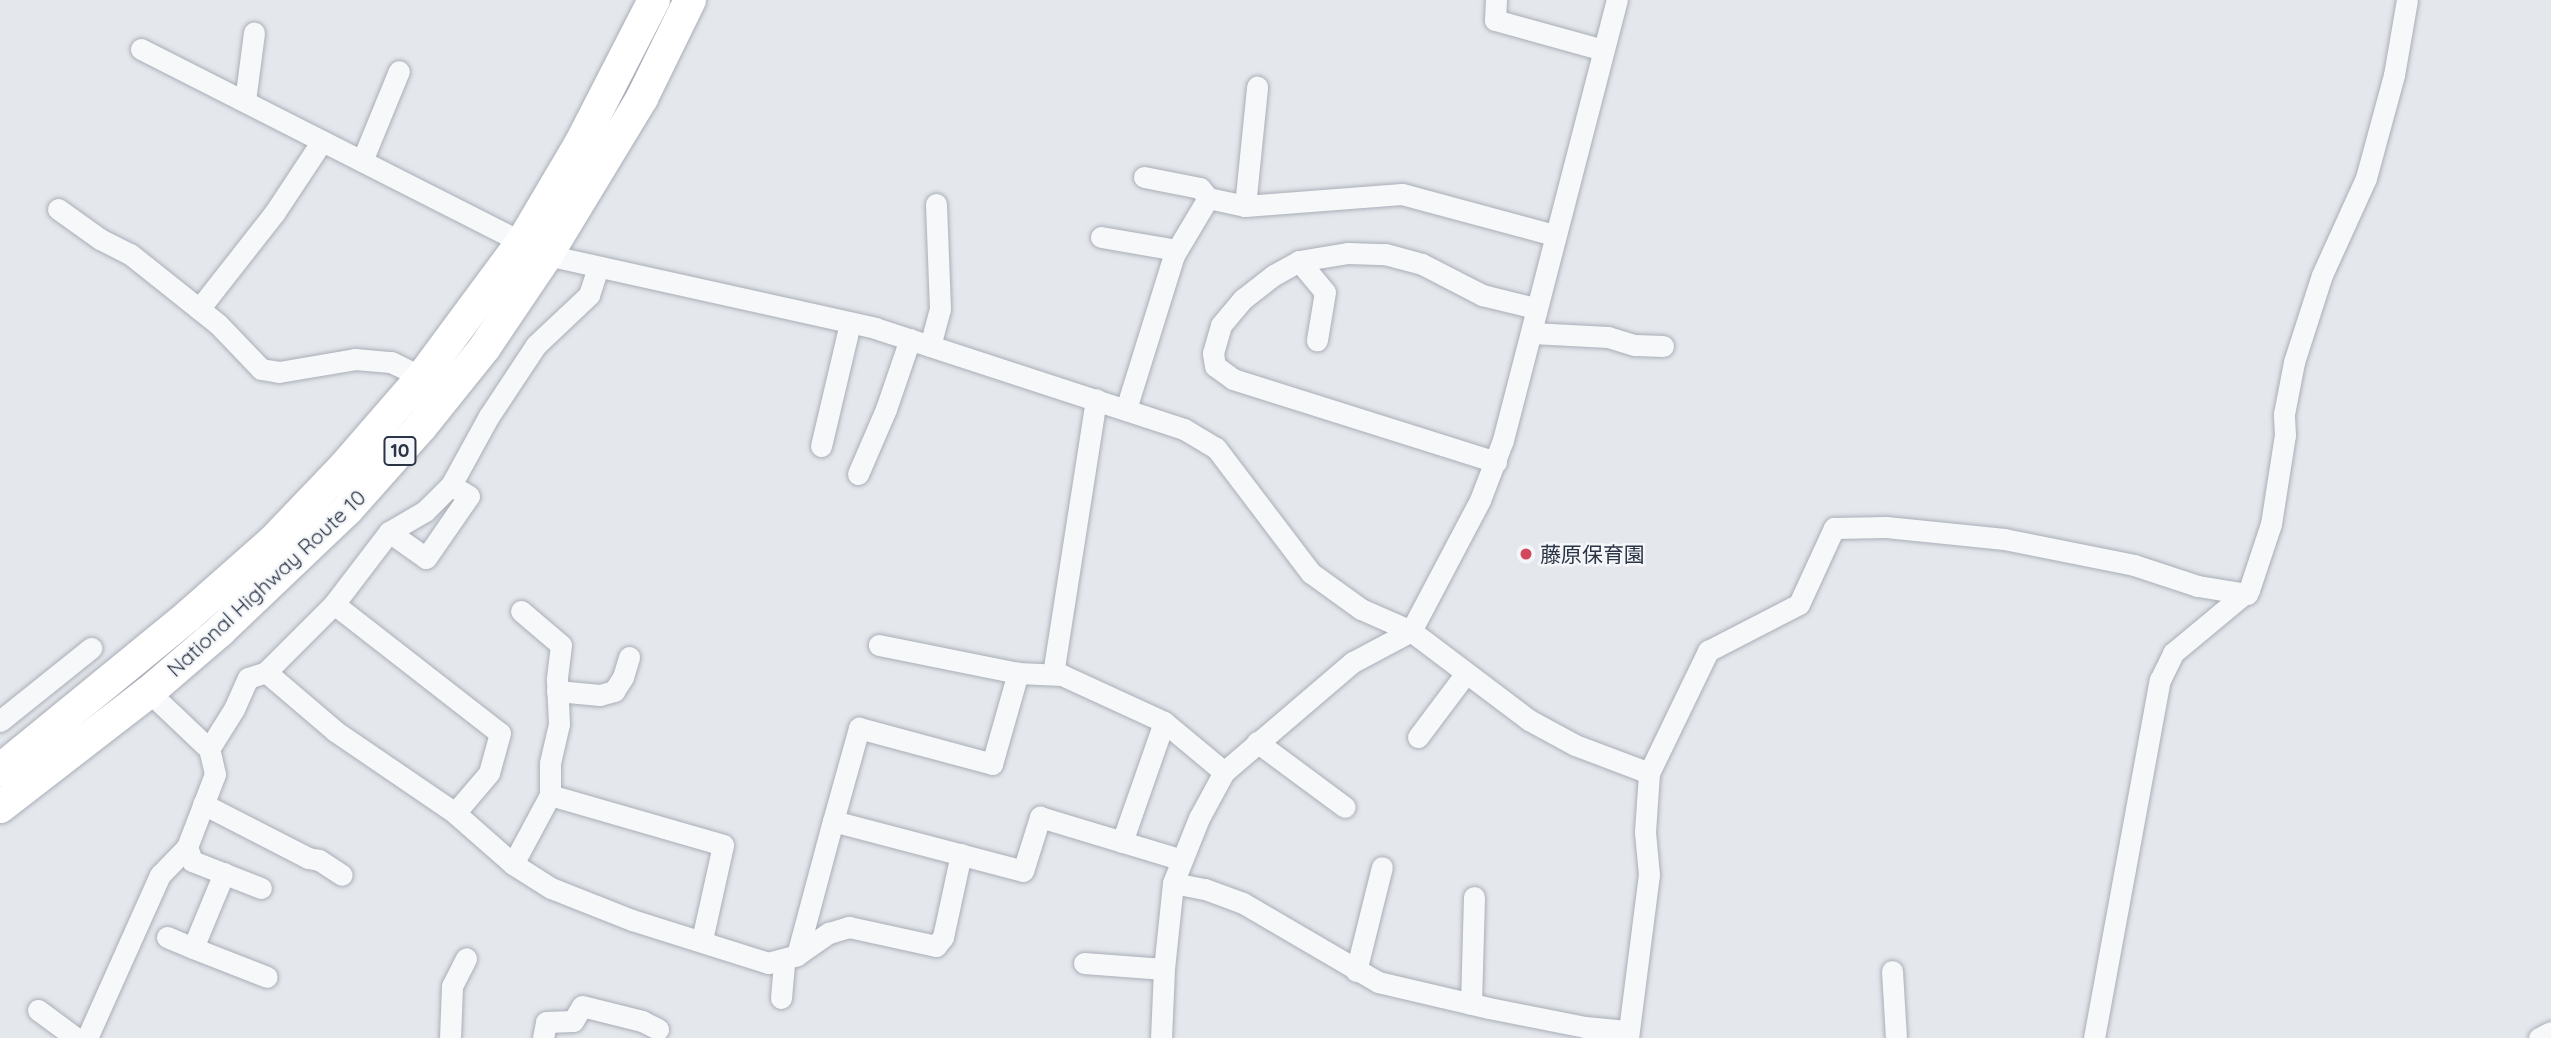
<!DOCTYPE html>
<meta charset="utf-8">
<style>
body{margin:0}
#map{position:relative;width:2551px;height:1038px;overflow:hidden;background:#e4e7ec;font-family:Quicksand,"Noto Sans JP",sans-serif}
div>[style]{position:absolute}
.roads{filter:drop-shadow(0 0 2px #a9aeb7) drop-shadow(0 0 2px #a9aeb7)}
.minor>*{height:21px;margin:-10.5px;padding:0 10.5px;transform-origin:10.5px;border-radius:10.5px;background:#f7f8fa}
.highway>*{height:32px;margin:-16px;padding:0 16px;transform-origin:16px;border-radius:16px;background:#fff}
.dots>*{width:19px;height:19px;translate:-50% -50%;box-sizing:border-box;border:4px solid #f4f6f9;border-radius:50%}
span{translate:-50% -50%;white-space:nowrap;text-align:center;line-height:1.15;-webkit-text-stroke:5px #f4f6f9;paint-order:stroke}
.shield-label span{padding:2px 5px;background:#f4f6f9;border:2px solid;border-radius:5px;-webkit-text-stroke-width:0}
.shield-label{font-size:19px;color:#2b3445;font-weight:700}
.poi-label{font-size:21px;color:#2b3445}
.left{translate:0 -50%;text-align:left}
.street-label{font-size:21px;color:#2b3445}
</style>
<div id="map">
<div class="roads">
<div class="minor">
<i style="left:1496px;top:0;width:20px;rotate:93deg"></i>
<i style="left:1495px;top:20px;width:112px;rotate:15.5deg"></i>
<i style="left:141px;top:49px;width:455px;rotate:26.9deg"></i>
<i style="left:547px;top:255px;width:336px;rotate:12.5deg"></i>
<i style="left:875px;top:328px;width:325px;rotate:18.1deg"></i>
<i style="left:1184px;top:429px;width:37px;rotate:31deg"></i>
<i style="left:1216px;top:448px;width:157px;rotate:52.8deg"></i>
<i style="left:1311px;top:573px;width:62px;rotate:35.8deg"></i>
<i style="left:1361px;top:609px;width:55px;rotate:23.7deg"></i>
<i style="left:1411px;top:631px;width:148px;rotate:37deg"></i>
<i style="left:1529px;top:720px;width:52px;rotate:28.5deg"></i>
<i style="left:1575px;top:745px;width:79px;rotate:20.7deg"></i>
<i style="left:245px;top:101px;width:69px;rotate:-82.5deg"></i>
<i style="left:362px;top:161px;width:97px;rotate:-67.7deg"></i>
<i style="left:1144px;top:177px;width:57px;rotate:11.1deg"></i>
<i style="left:1200px;top:188px;width:13px;rotate:51deg"></i>
<i style="left:1245px;top:206px;width:120px;rotate:-84.2deg"></i>
<i style="left:58px;top:209px;width:52px;rotate:35.5deg"></i>
<i style="left:100px;top:239px;width:34px;rotate:27deg"></i>
<i style="left:130px;top:254px;width:112px;rotate:38.5deg"></i>
<i style="left:218px;top:324px;width:62px;rotate:46.3deg"></i>
<i style="left:261px;top:369px;width:18px;rotate:9deg"></i>
<i style="left:279px;top:372px;width:77px;rotate:-9.7deg"></i>
<i style="left:355px;top:359px;width:36px;rotate:5deg"></i>
<i style="left:391px;top:362px;width:34px;rotate:26deg"></i>
<i style="left:1101px;top:237px;width:76px;rotate:9.8deg"></i>
<i style="left:1299px;top:261px;width:40px;rotate:50deg"></i>
<i style="left:1325px;top:292px;width:49px;rotate:99.5deg"></i>
<i style="left:199px;top:309px;width:123px;rotate:-51.9deg"></i>
<i style="left:275px;top:212px;width:85px;rotate:-56.5deg"></i>
<i style="left:1532px;top:333px;width:76px;rotate:3deg"></i>
<i style="left:1608px;top:337px;width:28px;rotate:17deg"></i>
<i style="left:1635px;top:345px;width:28px;rotate:2deg"></i>
<i style="left:930px;top:346px;width:38px;rotate:-75deg"></i>
<i style="left:940px;top:309px;width:105px;rotate:-92.2deg"></i>
<i style="left:1126px;top:409px;width:161px;rotate:-72.7deg"></i>
<i style="left:1174px;top:255px;width:66px;rotate:-59.2deg"></i>
<i style="left:1208px;top:198px;width:38px;rotate:12deg"></i>
<i style="left:1245px;top:206px;width:157px;rotate:-4.4deg"></i>
<i style="left:1402px;top:194px;width:157px;rotate:15.1deg"></i>
<i style="left:821px;top:446px;width:126px;rotate:-76.7deg"></i>
<i style="left:1496px;top:462px;width:276px;rotate:-162.5deg"></i>
<i style="left:1233px;top:379px;width:22px;rotate:-144deg"></i>
<i style="left:1215px;top:366px;width:13px;rotate:-99deg"></i>
<i style="left:1213px;top:353px;width:29px;rotate:-74deg"></i>
<i style="left:1221px;top:325px;width:34px;rotate:-50deg"></i>
<i style="left:1243px;top:299px;width:39px;rotate:-38deg"></i>
<i style="left:1274px;top:275px;width:29px;rotate:-29deg"></i>
<i style="left:1299px;top:261px;width:50px;rotate:-9.3deg"></i>
<i style="left:1348px;top:253px;width:37px;rotate:2deg"></i>
<i style="left:1385px;top:254px;width:38px;rotate:15deg"></i>
<i style="left:1422px;top:264px;width:68px;rotate:27.3deg"></i>
<i style="left:1482px;top:295px;width:55px;rotate:13.8deg"></i>
<i style="left:858px;top:474px;width:71px;rotate:-66.7deg"></i>
<i style="left:886px;top:409px;width:74px;rotate:-71.1deg"></i>
<i style="left:389px;top:532px;width:45px;rotate:35.1deg"></i>
<i style="left:426px;top:558px;width:75px;rotate:-55.3deg"></i>
<i style="left:469px;top:496px;width:21px;rotate:-149deg"></i>
<i style="left:334px;top:604px;width:210px;rotate:37.9deg"></i>
<i style="left:500px;top:733px;width:41px;rotate:105.4deg"></i>
<i style="left:489px;top:773px;width:52px;rotate:130.4deg"></i>
<i style="left:521px;top:611px;width:52px;rotate:40.4deg"></i>
<i style="left:561px;top:645px;width:35px;rotate:97deg"></i>
<i style="left:557px;top:680px;width:44px;rotate:87.4deg"></i>
<i style="left:559px;top:724px;width:40px;rotate:103deg"></i>
<i style="left:550px;top:763px;width:32px;rotate:90deg"></i>
<i style="left:266px;top:672px;width:96px;rotate:-45deg"></i>
<i style="left:334px;top:604px;width:91px;rotate:-52.6deg"></i>
<i style="left:389px;top:532px;width:42px;rotate:-30.3deg"></i>
<i style="left:425px;top:511px;width:37px;rotate:-45deg"></i>
<i style="left:451px;top:485px;width:79px;rotate:-61.2deg"></i>
<i style="left:489px;top:416px;width:85px;rotate:-56.5deg"></i>
<i style="left:536px;top:345px;width:73px;rotate:-43.3deg"></i>
<i style="left:589px;top:295px;width:29px;rotate:-72deg"></i>
<i style="left:1018px;top:673px;width:44px;rotate:2.6deg"></i>
<i style="left:1062px;top:675px;width:112px;rotate:24.7deg"></i>
<i style="left:1164px;top:722px;width:78px;rotate:39.8deg"></i>
<i style="left:1053px;top:674px;width:278px;rotate:-81.1deg"></i>
<i style="left:557px;top:691px;width:43px;rotate:5.3deg"></i>
<i style="left:600px;top:695px;width:15px;rotate:-16deg"></i>
<i style="left:614px;top:691px;width:17px;rotate:-57deg"></i>
<i style="left:623px;top:677px;width:21px;rotate:-73deg"></i>
<i style="left:149px;top:692px;width:83px;rotate:43.5deg"></i>
<i style="left:209px;top:749px;width:47px;rotate:-58deg"></i>
<i style="left:234px;top:709px;width:34px;rotate:-66deg"></i>
<i style="left:248px;top:678px;width:19px;rotate:-18deg"></i>
<i style="left:266px;top:672px;width:91px;rotate:40.5deg"></i>
<i style="left:335px;top:731px;width:145px;rotate:34.3deg"></i>
<i style="left:455px;top:813px;width:77px;rotate:41.3deg"></i>
<i style="left:513px;top:864px;width:45px;rotate:32.3deg"></i>
<i style="left:551px;top:888px;width:87px;rotate:21.6deg"></i>
<i style="left:632px;top:920px;width:143px;rotate:17.5deg"></i>
<i style="left:768px;top:963px;width:30px;rotate:-15deg"></i>
<i style="left:797px;top:955px;width:139px;rotate:-75deg"></i>
<i style="left:833px;top:821px;width:196px;rotate:14.7deg"></i>
<i style="left:1023px;top:871px;width:57px;rotate:-72.5deg"></i>
<i style="left:1040px;top:817px;width:148px;rotate:16.8deg"></i>
<i style="left:0;top:721px;width:117px;rotate:-38.7deg"></i>
<i style="left:1418px;top:737px;width:80px;rotate:-53.1deg"></i>
<i style="left:1257px;top:742px;width:109px;rotate:36.5deg"></i>
<i style="left:203px;top:804px;width:118px;rotate:27.2deg"></i>
<i style="left:308px;top:858px;width:11px;rotate:10deg"></i>
<i style="left:319px;top:860px;width:27px;rotate:33deg"></i>
<i style="left:833px;top:821px;width:97px;rotate:-74.4deg"></i>
<i style="left:859px;top:728px;width:138px;rotate:15.1deg"></i>
<i style="left:992px;top:764px;width:95px;rotate:-74.1deg"></i>
<i style="left:1018px;top:673px;width:142px;rotate:-168.6deg"></i>
<i style="left:1122px;top:842px;width:127px;rotate:-70.7deg"></i>
<i style="left:187px;top:847px;width:15px;rotate:70deg"></i>
<i style="left:192px;top:861px;width:74px;rotate:21.4deg"></i>
<i style="left:513px;top:864px;width:78px;rotate:-61.8deg"></i>
<i style="left:550px;top:795px;width:180px;rotate:16.1deg"></i>
<i style="left:723px;top:845px;width:97px;rotate:102.5deg"></i>
<i style="left:224px;top:873px;width:81px;rotate:112.5deg"></i>
<i style="left:193px;top:948px;width:79px;rotate:21.4deg"></i>
<i style="left:1173px;top:883px;width:33px;rotate:11deg"></i>
<i style="left:1205px;top:889px;width:40px;rotate:20.2deg"></i>
<i style="left:1243px;top:903px;width:156px;rotate:30.3deg"></i>
<i style="left:1378px;top:982px;width:114px;rotate:13.2deg"></i>
<i style="left:1489px;top:1008px;width:98px;rotate:11.2deg"></i>
<i style="left:1585px;top:1027px;width:42px;rotate:5.4deg"></i>
<i style="left:167px;top:937px;width:28px;rotate:23deg"></i>
<i style="left:797px;top:955px;width:39px;rotate:-35deg"></i>
<i style="left:829px;top:933px;width:21px;rotate:-17deg"></i>
<i style="left:849px;top:927px;width:89px;rotate:12.3deg"></i>
<i style="left:936px;top:946px;width:11px;rotate:-52deg"></i>
<i style="left:943px;top:937px;width:85px;rotate:-77.8deg"></i>
<i style="left:1084px;top:963px;width:80px;rotate:4.3deg"></i>
<i style="left:1356px;top:971px;width:107px;rotate:-76deg"></i>
<i style="left:1892px;top:971px;width:67px;rotate:86.6deg"></i>
<i style="left:781px;top:998px;width:37px;rotate:-85deg"></i>
<i style="left:1471px;top:1004px;width:107px;rotate:-88.4deg"></i>
<i style="left:38px;top:1010px;width:47px;rotate:36.4deg"></i>
<i style="left:87px;top:1038px;width:179px;rotate:-65.9deg"></i>
<i style="left:160px;top:875px;width:39px;rotate:-46deg"></i>
<i style="left:187px;top:847px;width:78px;rotate:-69deg"></i>
<i style="left:215px;top:774px;width:26px;rotate:-103deg"></i>
<i style="left:450px;top:1038px;width:52px;rotate:-87.8deg"></i>
<i style="left:452px;top:986px;width:31px;rotate:-63deg"></i>
<i style="left:543px;top:1038px;width:16px;rotate:-79deg"></i>
<i style="left:546px;top:1022px;width:27px;rotate:-2deg"></i>
<i style="left:573px;top:1021px;width:17px;rotate:-59deg"></i>
<i style="left:582px;top:1006px;width:62px;rotate:14deg"></i>
<i style="left:642px;top:1021px;width:18px;rotate:27deg"></i>
<i style="left:1161px;top:1038px;width:69px;rotate:-87.5deg"></i>
<i style="left:1164px;top:969px;width:86px;rotate:-84deg"></i>
<i style="left:1173px;top:883px;width:70px;rotate:-68.2deg"></i>
<i style="left:1199px;top:818px;width:52px;rotate:-61.5deg"></i>
<i style="left:1224px;top:772px;width:170px;rotate:-40.5deg"></i>
<i style="left:1353px;top:662px;width:66px;rotate:-28.1deg"></i>
<i style="left:1411px;top:631px;width:148px;rotate:-62.2deg"></i>
<i style="left:1480px;top:500px;width:64px;rotate:-69deg"></i>
<i style="left:1503px;top:440px;width:455px;rotate:-75.5deg"></i>
<i style="left:1628px;top:1038px;width:164px;rotate:-82.7deg"></i>
<i style="left:1649px;top:875px;width:43px;rotate:-95.3deg"></i>
<i style="left:1645px;top:832px;width:59px;rotate:-86.1deg"></i>
<i style="left:1649px;top:773px;width:136px;rotate:-64.2deg"></i>
<i style="left:1708px;top:651px;width:102px;rotate:-27.3deg"></i>
<i style="left:1799px;top:604px;width:84px;rotate:-65.3deg"></i>
<i style="left:1834px;top:528px;width:52px;rotate:-1.1deg"></i>
<i style="left:1886px;top:527px;width:119px;rotate:5.8deg"></i>
<i style="left:2004px;top:539px;width:133px;rotate:11.3deg"></i>
<i style="left:2134px;top:565px;width:67px;rotate:18.2deg"></i>
<i style="left:2198px;top:586px;width:50px;rotate:9.3deg"></i>
<i style="left:2094px;top:1038px;width:364px;rotate:-79.6deg"></i>
<i style="left:2160px;top:680px;width:30px;rotate:-64deg"></i>
<i style="left:2173px;top:653px;width:99px;rotate:-39.7deg"></i>
<i style="left:2249px;top:590px;width:70px;rotate:-71.6deg"></i>
<i style="left:2271px;top:524px;width:90px;rotate:-81.1deg"></i>
<i style="left:2285px;top:435px;width:21px;rotate:-93deg"></i>
<i style="left:2284px;top:414px;width:53px;rotate:-79.1deg"></i>
<i style="left:2294px;top:362px;width:91px;rotate:-72.2deg"></i>
<i style="left:2322px;top:275px;width:107px;rotate:-65.6deg"></i>
<i style="left:2366px;top:178px;width:107px;rotate:-74.8deg"></i>
<i style="left:2394px;top:75px;width:76px;rotate:-80.2deg"></i>
<i style="left:2539px;top:1038px;width:13px;rotate:-27deg"></i>
</div>
<div class="highway">
<i style="left:0;top:770px;width:243px;rotate:-39.3deg"></i>
<i style="left:188px;top:616px;width:113px;rotate:-41.4deg"></i>
<i style="left:273px;top:541px;width:103px;rotate:-46.2deg"></i>
<i style="left:344px;top:467px;width:119px;rotate:-49.1deg"></i>
<i style="left:422px;top:377px;width:168px;rotate:-53.5deg"></i>
<i style="left:522px;top:242px;width:114px;rotate:-59.4deg"></i>
<i style="left:580px;top:144px;width:162px;rotate:-62.8deg"></i>
<i style="left:0;top:807px;width:188px;rotate:-37.7deg"></i>
<i style="left:149px;top:692px;width:94px;rotate:-40.7deg"></i>
<i style="left:220px;top:631px;width:175px;rotate:-43.6deg"></i>
<i style="left:347px;top:510px;width:111px;rotate:-48.3deg"></i>
<i style="left:421px;top:427px;width:102px;rotate:-51.3deg"></i>
<i style="left:485px;top:347px;width:111px;rotate:-56deg"></i>
<i style="left:547px;top:255px;width:184px;rotate:-58.8deg"></i>
<i style="left:642px;top:98px;width:109px;rotate:-63.9deg"></i>
</div>
</div>
<div class="dots">
<i style="left:1526px;top:554px;background:#d1495b"></i>
</div>
<div class="shield-label">
<span style="left:400px;top:451px">10</span>
</div>
<div class="poi-label">
<span class="left" style="left:1540px;top:554px">藤原保育園</span>
</div>
<div class="street-label">
<span style="left:266px;top:583px;rotate:-43deg">National Highway Route 10</span>
</div>
</div>
